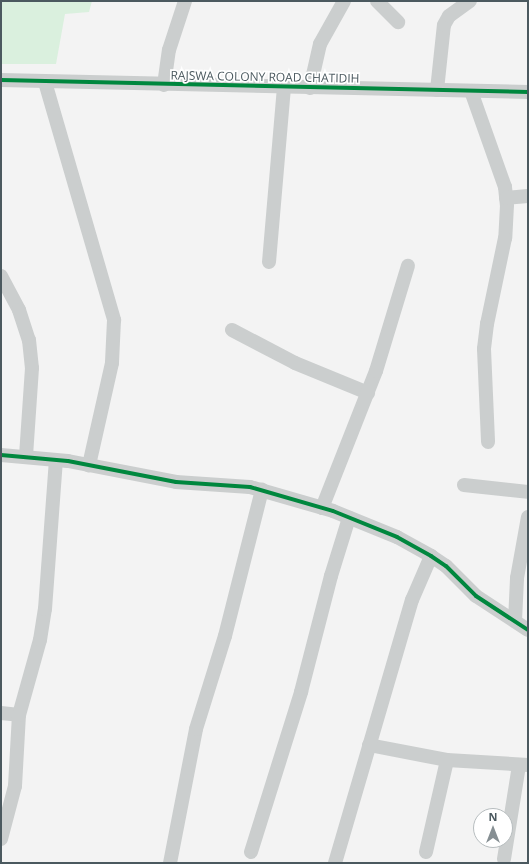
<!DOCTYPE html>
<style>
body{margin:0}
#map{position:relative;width:529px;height:864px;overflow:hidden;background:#f3f3f3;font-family:"Open Sans",sans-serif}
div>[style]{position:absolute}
.green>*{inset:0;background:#daf0de}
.minor>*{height:14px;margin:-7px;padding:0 7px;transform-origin:7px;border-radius:7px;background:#cbcece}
.cycleway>*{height:4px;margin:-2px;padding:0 2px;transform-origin:2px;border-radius:2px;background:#00873e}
span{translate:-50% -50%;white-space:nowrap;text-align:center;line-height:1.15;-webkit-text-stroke:3.5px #fff;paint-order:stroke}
.street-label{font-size:12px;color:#4b595f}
.frame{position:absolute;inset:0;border:2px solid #4b595f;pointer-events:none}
.north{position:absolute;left:473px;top:808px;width:40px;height:40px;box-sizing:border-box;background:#fff;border:1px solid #b7bdbf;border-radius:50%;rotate:0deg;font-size:11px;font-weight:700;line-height:16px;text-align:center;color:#4b595f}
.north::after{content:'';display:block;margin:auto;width:14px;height:18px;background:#868f93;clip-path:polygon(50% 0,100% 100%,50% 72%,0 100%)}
</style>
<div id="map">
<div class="green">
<i style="clip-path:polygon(1px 1px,92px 1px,89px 12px,65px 14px,56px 64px,1px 64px)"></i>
</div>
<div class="minor">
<i style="left:377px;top:1px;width:30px;rotate:45deg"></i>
<i style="left:1px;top:80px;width:527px;rotate:1.3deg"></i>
<i style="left:45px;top:82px;width:248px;rotate:73.8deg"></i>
<i style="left:114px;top:320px;width:43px;rotate:92.7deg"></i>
<i style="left:112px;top:363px;width:105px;rotate:102.7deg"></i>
<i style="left:164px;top:85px;width:35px;rotate:-82deg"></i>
<i style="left:169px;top:50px;width:52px;rotate:-71.9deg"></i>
<i style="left:310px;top:88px;width:45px;rotate:-77.2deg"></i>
<i style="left:320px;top:44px;width:49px;rotate:-60.8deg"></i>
<i style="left:437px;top:90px;width:65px;rotate:-83.9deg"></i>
<i style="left:444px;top:25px;width:10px;rotate:-61deg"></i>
<i style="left:449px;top:16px;width:26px;rotate:-36deg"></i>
<i style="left:471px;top:91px;width:102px;rotate:70.5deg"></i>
<i style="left:505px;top:187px;width:18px;rotate:84deg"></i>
<i style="left:507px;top:205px;width:33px;rotate:93deg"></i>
<i style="left:505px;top:238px;width:88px;rotate:101.8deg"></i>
<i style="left:487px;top:324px;width:25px;rotate:97deg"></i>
<i style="left:484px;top:349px;width:93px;rotate:87.5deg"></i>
<i style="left:506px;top:198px;width:22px;rotate:-5deg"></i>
<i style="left:269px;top:262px;width:175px;rotate:-85.1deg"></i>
<i style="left:1px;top:276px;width:38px;rotate:62deg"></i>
<i style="left:19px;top:310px;width:32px;rotate:72deg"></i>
<i style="left:29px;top:340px;width:28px;rotate:84deg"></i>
<i style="left:32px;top:368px;width:89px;rotate:93.9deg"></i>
<i style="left:232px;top:330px;width:71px;rotate:27.6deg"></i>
<i style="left:295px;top:363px;width:79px;rotate:22.3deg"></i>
<i style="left:1px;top:455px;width:67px;rotate:5.1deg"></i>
<i style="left:68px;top:461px;width:110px;rotate:11deg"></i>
<i style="left:176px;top:482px;width:74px;rotate:3.9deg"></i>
<i style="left:250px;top:487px;width:86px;rotate:16.1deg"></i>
<i style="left:333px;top:511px;width:69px;rotate:22.1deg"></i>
<i style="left:397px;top:537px;width:39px;rotate:29deg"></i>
<i style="left:431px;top:556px;width:18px;rotate:34deg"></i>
<i style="left:446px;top:566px;width:42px;rotate:45deg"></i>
<i style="left:476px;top:596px;width:62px;rotate:33.2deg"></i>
<i style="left:464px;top:485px;width:64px;rotate:6.2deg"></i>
<i style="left:322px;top:508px;width:147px;rotate:-68.5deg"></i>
<i style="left:376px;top:371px;width:110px;rotate:-73.1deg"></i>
<i style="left:515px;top:621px;width:43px;rotate:-87.3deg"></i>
<i style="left:517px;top:578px;width:62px;rotate:-79.8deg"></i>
<i style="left:1px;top:713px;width:18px;rotate:6deg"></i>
<i style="left:369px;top:745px;width:79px;rotate:10.9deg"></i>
<i style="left:447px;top:760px;width:81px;rotate:3.5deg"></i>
<i style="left:1px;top:839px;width:55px;rotate:-75.2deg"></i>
<i style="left:15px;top:786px;width:71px;rotate:-86.8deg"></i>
<i style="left:19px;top:715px;width:78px;rotate:-74.4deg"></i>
<i style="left:40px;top:640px;width:31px;rotate:-81deg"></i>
<i style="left:45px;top:609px;width:149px;rotate:-85.8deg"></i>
<i style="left:251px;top:852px;width:168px;rotate:-72.6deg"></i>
<i style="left:301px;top:692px;width:120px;rotate:-75.5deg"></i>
<i style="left:331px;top:576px;width:61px;rotate:-72.8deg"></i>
<i style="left:426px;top:852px;width:94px;rotate:-77.1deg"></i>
<i style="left:504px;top:859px;width:95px;rotate:-80.9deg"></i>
<i style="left:170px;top:863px;width:136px;rotate:-79deg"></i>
<i style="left:196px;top:729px;width:97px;rotate:-72.7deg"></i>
<i style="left:225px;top:636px;width:151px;rotate:-75.8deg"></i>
<i style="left:335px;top:863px;width:274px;rotate:-73.7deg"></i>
<i style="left:412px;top:600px;width:48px;rotate:-66.6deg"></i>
</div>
<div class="cycleway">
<i style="left:1px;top:80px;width:527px;rotate:1.3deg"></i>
<i style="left:1px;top:455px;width:67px;rotate:5.1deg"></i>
<i style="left:68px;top:461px;width:110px;rotate:11deg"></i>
<i style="left:176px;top:482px;width:74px;rotate:3.9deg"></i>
<i style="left:250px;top:487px;width:86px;rotate:16.1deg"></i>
<i style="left:333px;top:511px;width:69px;rotate:22.1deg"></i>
<i style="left:397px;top:537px;width:39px;rotate:29deg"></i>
<i style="left:431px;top:556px;width:18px;rotate:34deg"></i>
<i style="left:446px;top:566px;width:42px;rotate:45deg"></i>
<i style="left:476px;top:596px;width:62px;rotate:33.2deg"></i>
</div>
<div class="street-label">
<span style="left:265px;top:77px;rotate:1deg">RAJSWA COLONY ROAD CHATIDIH</span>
</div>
<div class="frame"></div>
<div class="north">N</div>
</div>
